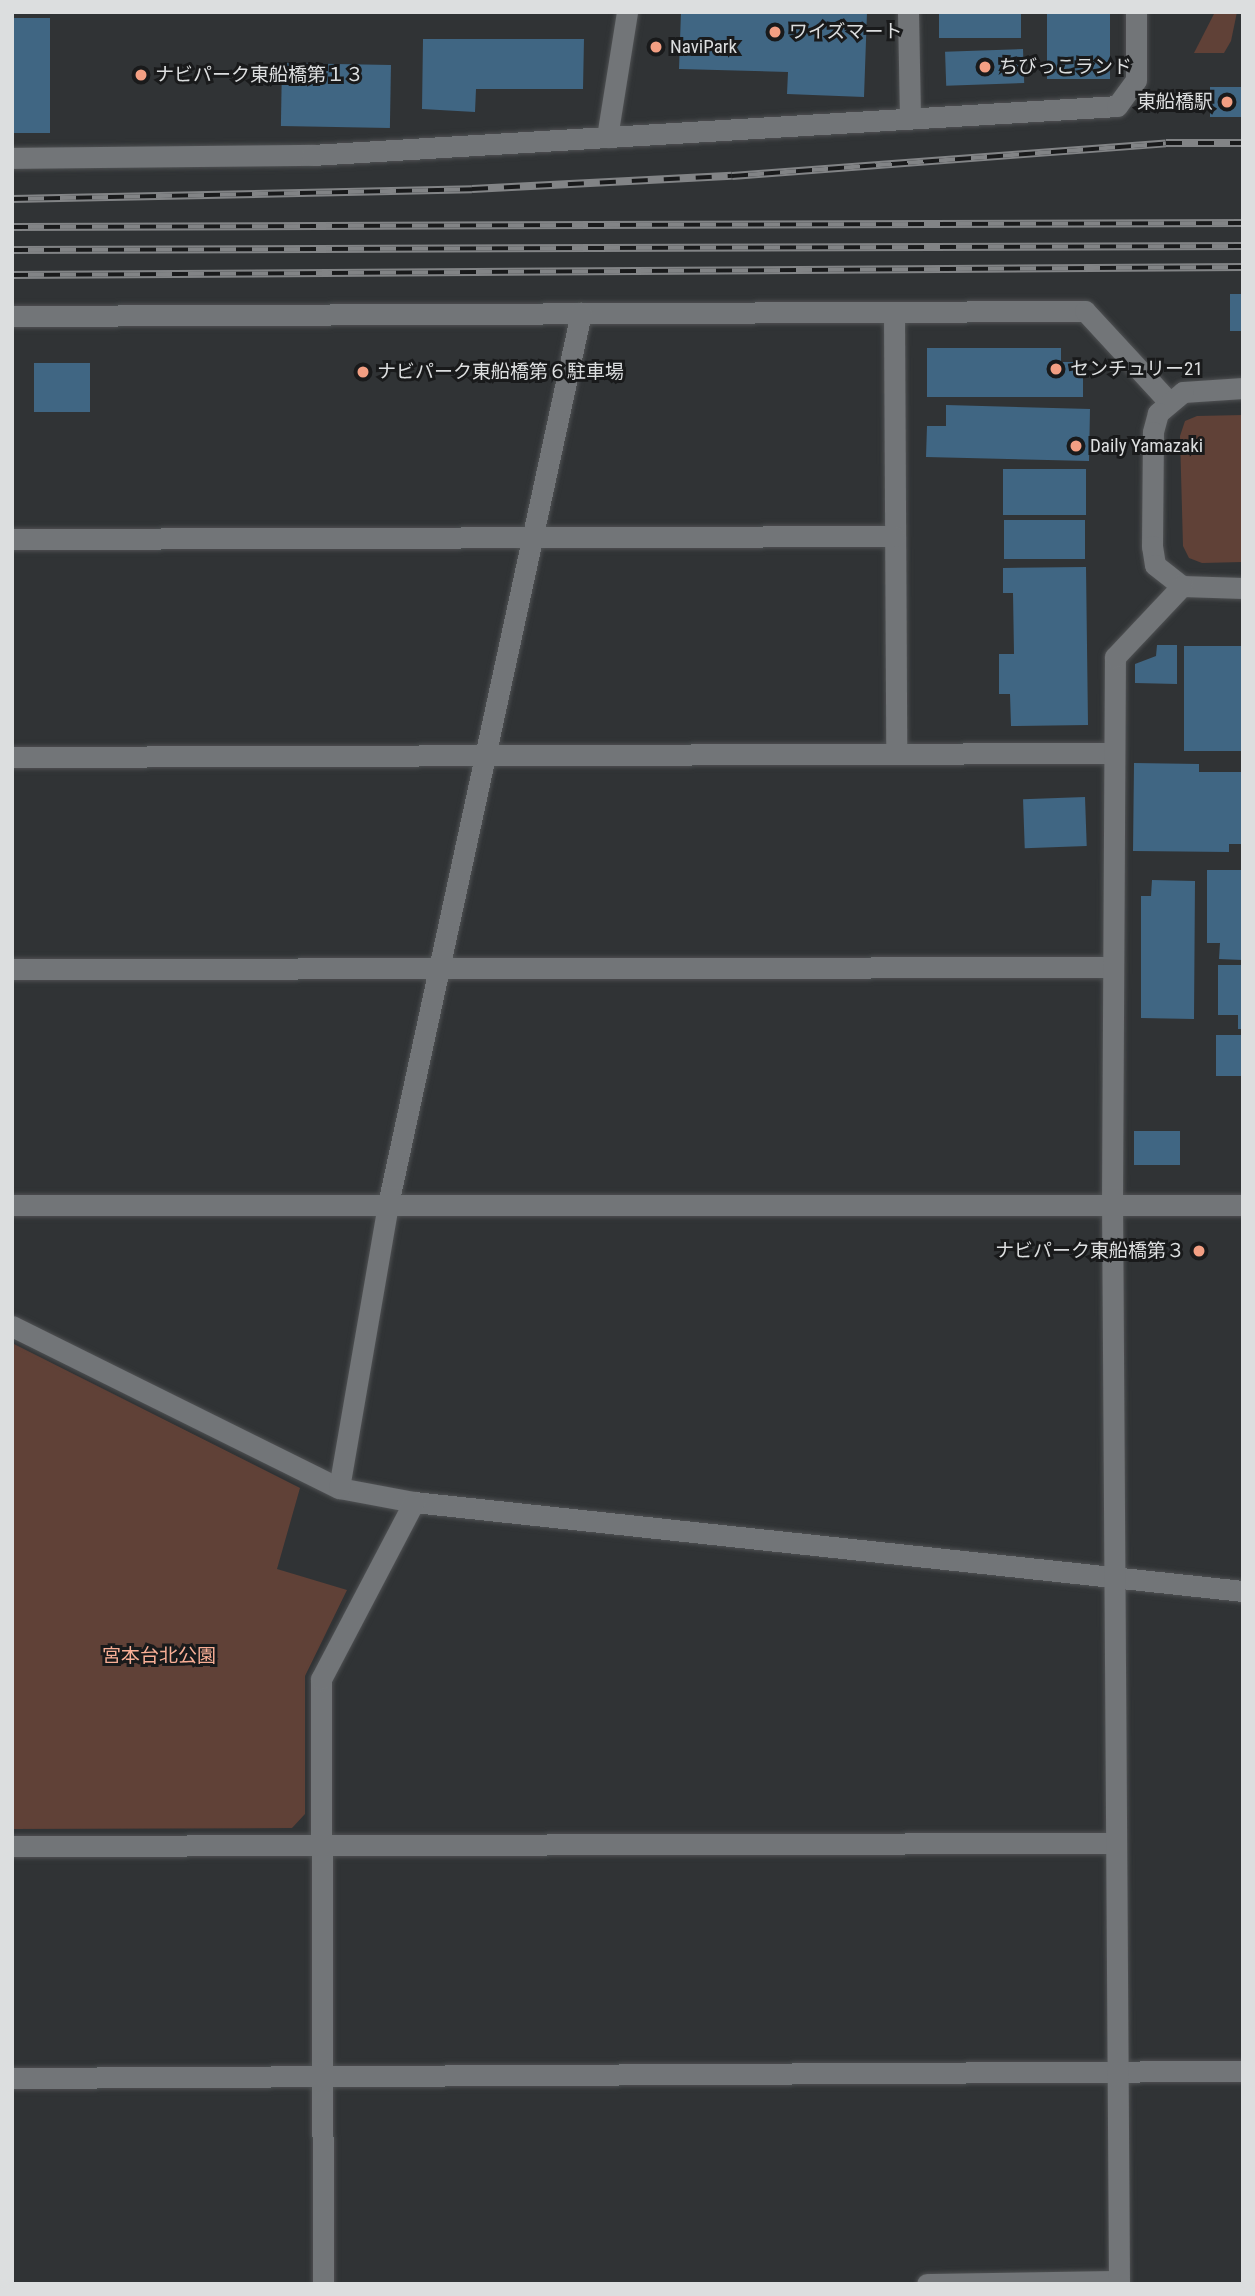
<!DOCTYPE html>
<meta charset="utf-8">
<style>
body{margin:0}
#map{position:relative;width:1255px;height:2296px;overflow:hidden;background:#303335;font-family:"Roboto Condensed","Noto Sans JP",sans-serif}
div>[style]{position:absolute}
.green>*{inset:0;background:#604137}
.building>*{inset:0;background:#406683;transform-origin:0 0}
.roads{filter:drop-shadow(0 0 2px #4f5153) drop-shadow(0 0 2px #4f5153)}
.minor>*{height:21px;margin:-10.5px;padding:0 10.5px;transform-origin:10.5px;border-radius:10.5px;background:#727578}
.tertiary>*{height:21px;margin:-10.5px;padding:0 10.5px;transform-origin:10.5px;border-radius:10.5px;background:#727578}
.rail>*{height:8px;margin-top:-4px;transform-origin:0;background:repeating-linear-gradient(90deg,#191a1b 0 16px,#828486 0 32px);box-sizing:border-box;border-block:2px solid #828486}
.dots>*{width:19px;height:19px;translate:-50% -50%;box-sizing:border-box;border:4px solid #191a1b;border-radius:50%}
span{translate:-50% -50%;white-space:nowrap;text-align:center;line-height:1.15;-webkit-text-stroke:6px #191a1b;paint-order:stroke}
.poi-label{font-size:19px;color:#dcdedf}
.left{translate:0 -50%;text-align:left}
.right{translate:-100% -50%;text-align:right}
.park-label{font-size:19px;color:#f9af96}
.frame{position:absolute;inset:0;border:14px solid #dcdedf;pointer-events:none}
</style>
<div id="map">
<div class="green">
<i style="clip-path:polygon(1215px 12px,1237px 12px,1231px 41px,1224px 53px,1194px 53px)"></i>
<i style="clip-path:polygon(1243px 415px,1243px 562px,1202px 563px,1189px 558px,1183px 546px,1180px 436px,1185px 421px,1197px 416px)"></i>
<i style="clip-path:polygon(12px 1343px,300px 1488px,277px 1569px,347px 1590px,305px 1676px,305px 1814px,292px 1828px,12px 1829px)"></i>
</div>
<div class="building">
<i style="clip-path:polygon(681px 12px,867px 12px,864px 97px,787px 94px,788px 72px,679px 69px)"></i>
<i style="left:939px;top:12px;width:82px;height:26px"></i>
<i style="left:1047px;top:12px;width:63px;height:67px"></i>
<i style="left:12px;top:18px;width:38px;height:115px"></i>
<i style="clip-path:polygon(423px 39px,584px 39px,583px 89px,476px 89px,475px 112px,422px 109px)"></i>
<i style="left:1023px;top:49px;width:34px;height:78px;rotate:88deg"></i>
<i style="left:282px;top:63px;width:109px;height:63px;rotate:1deg"></i>
<i style="left:1210px;top:87px;width:33px;height:30px"></i>
<i style="left:1230px;top:294px;width:13px;height:37px"></i>
<i style="clip-path:polygon(927px 348px,1061px 348px,1061px 362px,1083px 362px,1083px 397px,927px 397px)"></i>
<i style="left:90px;top:363px;width:49px;height:56px;rotate:90deg"></i>
<i style="clip-path:polygon(946px 405px,1090px 409px,1089px 461px,926px 457px,927px 426px,946px 426px)"></i>
<i style="left:1003px;top:469px;width:83px;height:46px"></i>
<i style="left:1004px;top:520px;width:81px;height:39px"></i>
<i style="clip-path:polygon(1086px 567px,1088px 725px,1011px 726px,1010px 694px,999px 694px,999px 654px,1014px 654px,1013px 593px,1003px 593px,1003px 568px)"></i>
<i style="clip-path:polygon(1157px 645px,1177px 645px,1177px 684px,1135px 683px,1135px 664px,1156px 656px)"></i>
<i style="left:1184px;top:646px;width:59px;height:105px"></i>
<i style="clip-path:polygon(1134px 763px,1199px 764px,1199px 772px,1243px 772px,1243px 844px,1229px 844px,1229px 852px,1133px 851px)"></i>
<i style="left:1085px;top:797px;width:49px;height:62px;rotate:88deg"></i>
<i style="clip-path:polygon(1207px 870px,1243px 870px,1243px 960px,1219px 959px,1220px 943px,1207px 943px)"></i>
<i style="clip-path:polygon(1152px 880px,1195px 881px,1194px 1019px,1141px 1018px,1141px 896px,1151px 896px)"></i>
<i style="clip-path:polygon(1218px 965px,1243px 965px,1243px 1029px,1238px 1029px,1238px 1015px,1218px 1015px)"></i>
<i style="left:1216px;top:1035px;width:27px;height:41px"></i>
<i style="left:1134px;top:1131px;width:46px;height:34px"></i>
</div>
<div class="roads">
<div class="minor">
<i style="left:908px;top:12px;width:106px;rotate:88.9deg"></i>
<i style="left:607px;top:137px;width:127px;rotate:-80.9deg"></i>
<i style="left:12px;top:158px;width:300px;rotate:-0.6deg"></i>
<i style="left:312px;top:155px;width:806px;rotate:-3.48deg"></i>
<i style="left:1117px;top:106px;width:32px;rotate:-54deg"></i>
<i style="left:1136px;top:80px;width:68px;rotate:-90deg"></i>
<i style="left:894px;top:314px;width:440px;rotate:89.7deg"></i>
<i style="left:12px;top:316px;width:1073px;rotate:-0.27deg"></i>
<i style="left:1085px;top:311px;width:122px;rotate:47.3deg"></i>
<i style="left:1243px;top:388px;width:60px;rotate:176.2deg"></i>
<i style="left:1183px;top:392px;width:33px;rotate:140deg"></i>
<i style="left:1158px;top:413px;width:20px;rotate:105deg"></i>
<i style="left:1153px;top:432px;width:114px;rotate:90.5deg"></i>
<i style="left:1152px;top:546px;width:19px;rotate:81deg"></i>
<i style="left:1155px;top:565px;width:34px;rotate:38deg"></i>
<i style="left:1182px;top:586px;width:61px;rotate:1.9deg"></i>
<i style="left:12px;top:539px;width:882px;rotate:-0.19deg"></i>
<i style="left:12px;top:757px;width:1101px;rotate:-0.21deg"></i>
<i style="left:12px;top:969px;width:1100px;rotate:-0.1deg"></i>
<i style="left:12px;top:1326px;width:365px;rotate:26.4deg"></i>
<i style="left:339px;top:1488px;width:76px;rotate:10.6deg"></i>
<i style="left:414px;top:1502px;width:834px;rotate:6.13deg"></i>
<i style="left:339px;top:1488px;width:288px;rotate:-80.2deg"></i>
<i style="left:388px;top:1204px;width:912px;rotate:-77.78deg"></i>
<i style="left:12px;top:1846px;width:1104px;rotate:-0.16deg"></i>
<i style="left:12px;top:2078px;width:1231px;rotate:-0.33deg"></i>
<i style="left:323px;top:2284px;width:605px;rotate:-90.19deg"></i>
<i style="left:321px;top:1679px;width:200px;rotate:-62.3deg"></i>
<i style="left:927px;top:2284px;width:192px;rotate:-0.9deg"></i>
<i style="left:1119px;top:2281px;width:1077px;rotate:-90.37deg"></i>
<i style="left:1112px;top:1204px;width:547px;rotate:-89.69deg"></i>
<i style="left:1115px;top:657px;width:98px;rotate:-46.7deg"></i>
</div>
<div class="tertiary">
<i style="left:12px;top:1205px;width:1231px"></i>
</div>
</div>
<div class="rail">
<i style="left:12px;top:199px;width:460px;rotate:-1.2deg"></i>
<i style="left:472px;top:189px;width:260px;rotate:-2.9deg"></i>
<i style="left:732px;top:176px;width:435px;rotate:-4.3deg"></i>
<i style="left:1166px;top:143px;width:77px"></i>
<i style="left:12px;top:227px;width:1231px;rotate:-0.19deg"></i>
<i style="left:12px;top:250px;width:1231px;rotate:-0.19deg"></i>
<i style="left:12px;top:275px;width:1231px;rotate:-0.37deg"></i>
</div>
<div class="dots">
<i style="left:775px;top:32px;background:#f39f83"></i>
<i style="left:656px;top:47px;background:#f39f83"></i>
<i style="left:985px;top:67px;background:#f39f83"></i>
<i style="left:141px;top:75px;background:#f39f83"></i>
<i style="left:1227px;top:102px;background:#f39f83"></i>
<i style="left:1056px;top:369px;background:#f39f83"></i>
<i style="left:363px;top:372px;background:#f39f83"></i>
<i style="left:1076px;top:446px;background:#f39f83"></i>
<i style="left:1199px;top:1251px;background:#f39f83"></i>
</div>
<div class="poi-label">
<span class="left" style="left:789px;top:32px">ワイズマート</span>
<span class="left" style="left:670px;top:47px">NaviPark</span>
<span class="left" style="left:999px;top:67px">ちびっこランド</span>
<span class="left" style="left:155px;top:75px">ナビパーク東船橋第１３</span>
<span class="right" style="left:1213px;top:102px">東船橋駅</span>
<span class="left" style="left:1070px;top:369px">センチュリー21</span>
<span class="left" style="left:377px;top:372px">ナビパーク東船橋第６駐車場</span>
<span class="left" style="left:1090px;top:446px">Daily Yamazaki</span>
<span class="right" style="left:1185px;top:1251px">ナビパーク東船橋第３</span>
</div>
<div class="park-label">
<span style="left:159px;top:1656px">宮本台北公園</span>
</div>
<div class="frame"></div>
</div>
